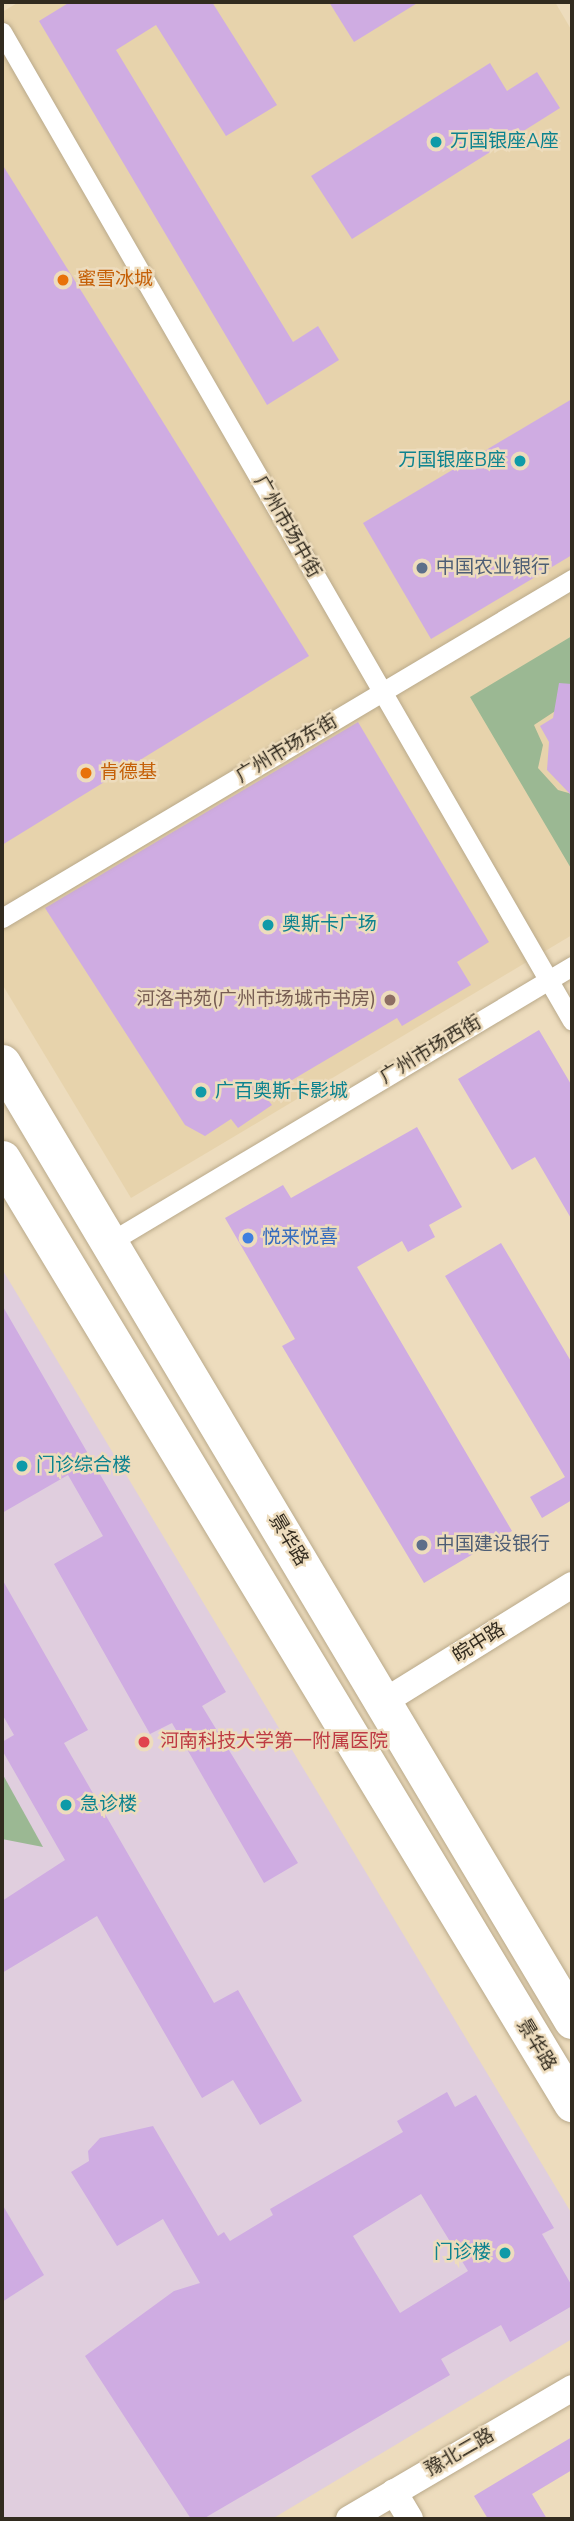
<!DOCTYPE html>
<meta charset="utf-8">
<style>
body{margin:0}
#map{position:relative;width:574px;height:2521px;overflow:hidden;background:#eddcbd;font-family:"Nunito Sans","Noto Sans SC",sans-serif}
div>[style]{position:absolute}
.built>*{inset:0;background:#e7d3ac}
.medical>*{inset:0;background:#e0cede}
.green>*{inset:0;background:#9bb893}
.building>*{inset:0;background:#cface2}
.roads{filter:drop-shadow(0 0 2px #b9a98a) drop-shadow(0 0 2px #b9a98a)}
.pedestrian>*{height:19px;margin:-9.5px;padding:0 9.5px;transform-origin:9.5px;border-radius:9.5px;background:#fff}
.minor>*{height:26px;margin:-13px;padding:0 13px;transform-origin:13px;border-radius:13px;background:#fff}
.secondary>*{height:37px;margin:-18.5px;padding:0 18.5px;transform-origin:18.5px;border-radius:18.5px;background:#fff}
.dots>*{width:19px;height:19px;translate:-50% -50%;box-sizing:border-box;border:4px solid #eddcbd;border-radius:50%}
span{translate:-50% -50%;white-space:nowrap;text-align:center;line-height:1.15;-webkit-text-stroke:5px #eddcbd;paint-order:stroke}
.culture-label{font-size:19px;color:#0d838f}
.left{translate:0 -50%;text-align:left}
.right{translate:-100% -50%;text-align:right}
.food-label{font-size:19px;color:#c56008}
.street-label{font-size:19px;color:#322b1f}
.service-label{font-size:19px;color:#4e5e75}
.education-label{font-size:19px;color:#785e54}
.shop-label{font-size:19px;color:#366cbe}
.health-label{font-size:19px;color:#be3a42}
.frame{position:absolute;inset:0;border:4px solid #322b1f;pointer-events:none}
</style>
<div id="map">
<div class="built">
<i style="clip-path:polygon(19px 2px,555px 2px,572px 31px,572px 935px,131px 1198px,2px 984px,2px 12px)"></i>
</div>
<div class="medical">
<i style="clip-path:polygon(2px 1269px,572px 2214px,572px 2339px,272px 2519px,2px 2519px)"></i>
</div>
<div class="green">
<i style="clip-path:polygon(572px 636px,572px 700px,534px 725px,543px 745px,538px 768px,558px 790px,572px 794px,572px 870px,470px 697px)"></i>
<i style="clip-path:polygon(2px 1773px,43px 1847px,2px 1839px)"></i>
</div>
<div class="building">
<i style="clip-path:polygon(70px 2px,212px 2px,277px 105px,226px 136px,156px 25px,116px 50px,293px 342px,318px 326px,339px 360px,267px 405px,39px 21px)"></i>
<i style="clip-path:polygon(329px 2px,419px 2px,354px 42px)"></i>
<i style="clip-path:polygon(490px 63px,507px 91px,537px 72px,560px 108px,352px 239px,311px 176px)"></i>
<i style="clip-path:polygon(2px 164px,309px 656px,2px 845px)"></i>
<i style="clip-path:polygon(572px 399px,572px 555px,431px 639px,363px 523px)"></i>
<i style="clip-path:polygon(559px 683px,572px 684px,572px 796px,547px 770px,549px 742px,540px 726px,553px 718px)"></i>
<i style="clip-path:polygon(358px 722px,489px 942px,457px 962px,471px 985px,402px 1026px,397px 1018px,265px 1096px,272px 1105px,238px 1128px,231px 1119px,205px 1136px,185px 1125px,45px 908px)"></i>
<i style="clip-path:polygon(539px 1030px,572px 1086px,572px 1220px,535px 1157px,512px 1170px,458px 1079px)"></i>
<i style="clip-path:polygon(417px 1127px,462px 1207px,429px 1225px,435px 1237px,408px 1252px,402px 1241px,357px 1267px,512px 1531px,424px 1583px,282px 1346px,295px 1339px,225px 1218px,283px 1185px,291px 1198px)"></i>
<i style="clip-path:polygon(501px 1243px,572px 1363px,572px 1500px,542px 1518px,530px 1497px,565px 1477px,445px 1276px)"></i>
<i style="clip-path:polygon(2px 1305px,226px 1692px,202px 1706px,298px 1863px,264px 1883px,172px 1723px,150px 1734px,54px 1564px,103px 1536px,68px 1475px,2px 1513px)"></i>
<i style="clip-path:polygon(2px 1579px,88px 1730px,64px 1743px,214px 2003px,238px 1990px,302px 2101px,260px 2125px,233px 2080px,202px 2098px,97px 1916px,2px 1973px,2px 1901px,65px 1860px,2px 1750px,2px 1742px,14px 1735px,2px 1714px)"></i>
<i style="clip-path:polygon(evenodd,447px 2092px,455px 2107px,476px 2095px,554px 2228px,542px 2234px,572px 2286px,572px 2306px,510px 2342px,501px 2325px,441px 2359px,450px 2375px,203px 2519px,191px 2519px,85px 2356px,174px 2291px,200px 2283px,163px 2219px,117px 2246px,71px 2172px,89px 2161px,88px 2151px,100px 2138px,153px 2126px,218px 2236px,224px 2232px,230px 2241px,273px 2215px,270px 2209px,403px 2132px,397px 2121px,447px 2092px,421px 2194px,468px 2271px,400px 2313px,353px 2236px,421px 2194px)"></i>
<i style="clip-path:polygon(2px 2204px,44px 2275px,2px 2302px)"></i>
<i style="clip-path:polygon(572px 2437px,572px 2470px,532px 2494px,547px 2519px,488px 2519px,474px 2496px)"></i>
</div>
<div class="roads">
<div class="pedestrian">
<i style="left:2px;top:32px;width:1141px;rotate:60.04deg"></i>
<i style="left:2px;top:918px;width:663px;rotate:-30.74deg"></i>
<i style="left:110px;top:1242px;width:538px;rotate:-30.85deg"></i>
</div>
<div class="minor">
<i style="left:385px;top:1701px;width:220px;rotate:-31.8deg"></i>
<i style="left:394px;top:2492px;width:31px;rotate:59deg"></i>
<i style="left:349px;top:2519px;width:259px;rotate:-30.4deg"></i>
</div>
<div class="secondary">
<i style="left:2px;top:1063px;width:1114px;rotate:59.22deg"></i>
<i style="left:2px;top:1159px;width:1103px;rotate:58.88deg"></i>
</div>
</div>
<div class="dots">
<i style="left:436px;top:142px;background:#0f9aa8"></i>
<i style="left:63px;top:280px;background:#e8710a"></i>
<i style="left:520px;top:461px;background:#0f9aa8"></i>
<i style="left:422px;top:568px;background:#5c6f8a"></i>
<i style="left:86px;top:773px;background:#e8710a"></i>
<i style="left:268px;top:925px;background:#0f9aa8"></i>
<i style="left:390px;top:1000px;background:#8d6e63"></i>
<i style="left:201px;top:1092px;background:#0f9aa8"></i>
<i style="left:248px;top:1238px;background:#3f7fe0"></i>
<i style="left:22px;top:1466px;background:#0f9aa8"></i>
<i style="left:422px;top:1545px;background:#5c6f8a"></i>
<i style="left:144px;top:1742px;background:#e0444e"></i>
<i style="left:66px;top:1805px;background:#0f9aa8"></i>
<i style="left:505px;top:2253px;background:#0f9aa8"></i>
</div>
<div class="culture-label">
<span class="left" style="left:450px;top:142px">万国银座A座</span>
<span class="right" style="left:506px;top:461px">万国银座B座</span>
<span class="left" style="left:282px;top:925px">奥斯卡广场</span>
<span class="left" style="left:215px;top:1092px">广百奥斯卡影城</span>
<span class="left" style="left:36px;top:1466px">门诊综合楼</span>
<span class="left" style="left:80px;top:1805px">急诊楼</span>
<span class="right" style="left:491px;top:2253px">门诊楼</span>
</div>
<div class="food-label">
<span class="left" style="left:77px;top:280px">蜜雪冰城</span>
<span class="left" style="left:100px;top:773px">肯德基</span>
</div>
<div class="street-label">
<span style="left:287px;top:527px;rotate:60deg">广州市场中街</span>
<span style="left:287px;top:749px;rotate:-31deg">广州市场东街</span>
<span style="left:431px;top:1050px;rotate:-31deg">广州市场西街</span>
<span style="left:288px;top:1540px;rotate:59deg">景华路</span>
<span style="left:479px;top:1643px;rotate:-32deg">皖中路</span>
<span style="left:536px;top:2045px;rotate:59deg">景华路</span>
<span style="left:460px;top:2453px;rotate:-30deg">豫北二路</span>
</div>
<div class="service-label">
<span class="left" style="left:436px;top:568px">中国农业银行</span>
<span class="left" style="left:436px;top:1545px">中国建设银行</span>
</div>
<div class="education-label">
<span class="right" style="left:376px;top:1000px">河洛书苑(广州市场城市书房)</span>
</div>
<div class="shop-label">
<span class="left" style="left:262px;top:1238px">悦来悦喜</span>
</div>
<div class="health-label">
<span class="left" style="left:160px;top:1742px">河南科技大学第一附属医院</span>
</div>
<div class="frame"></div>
</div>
